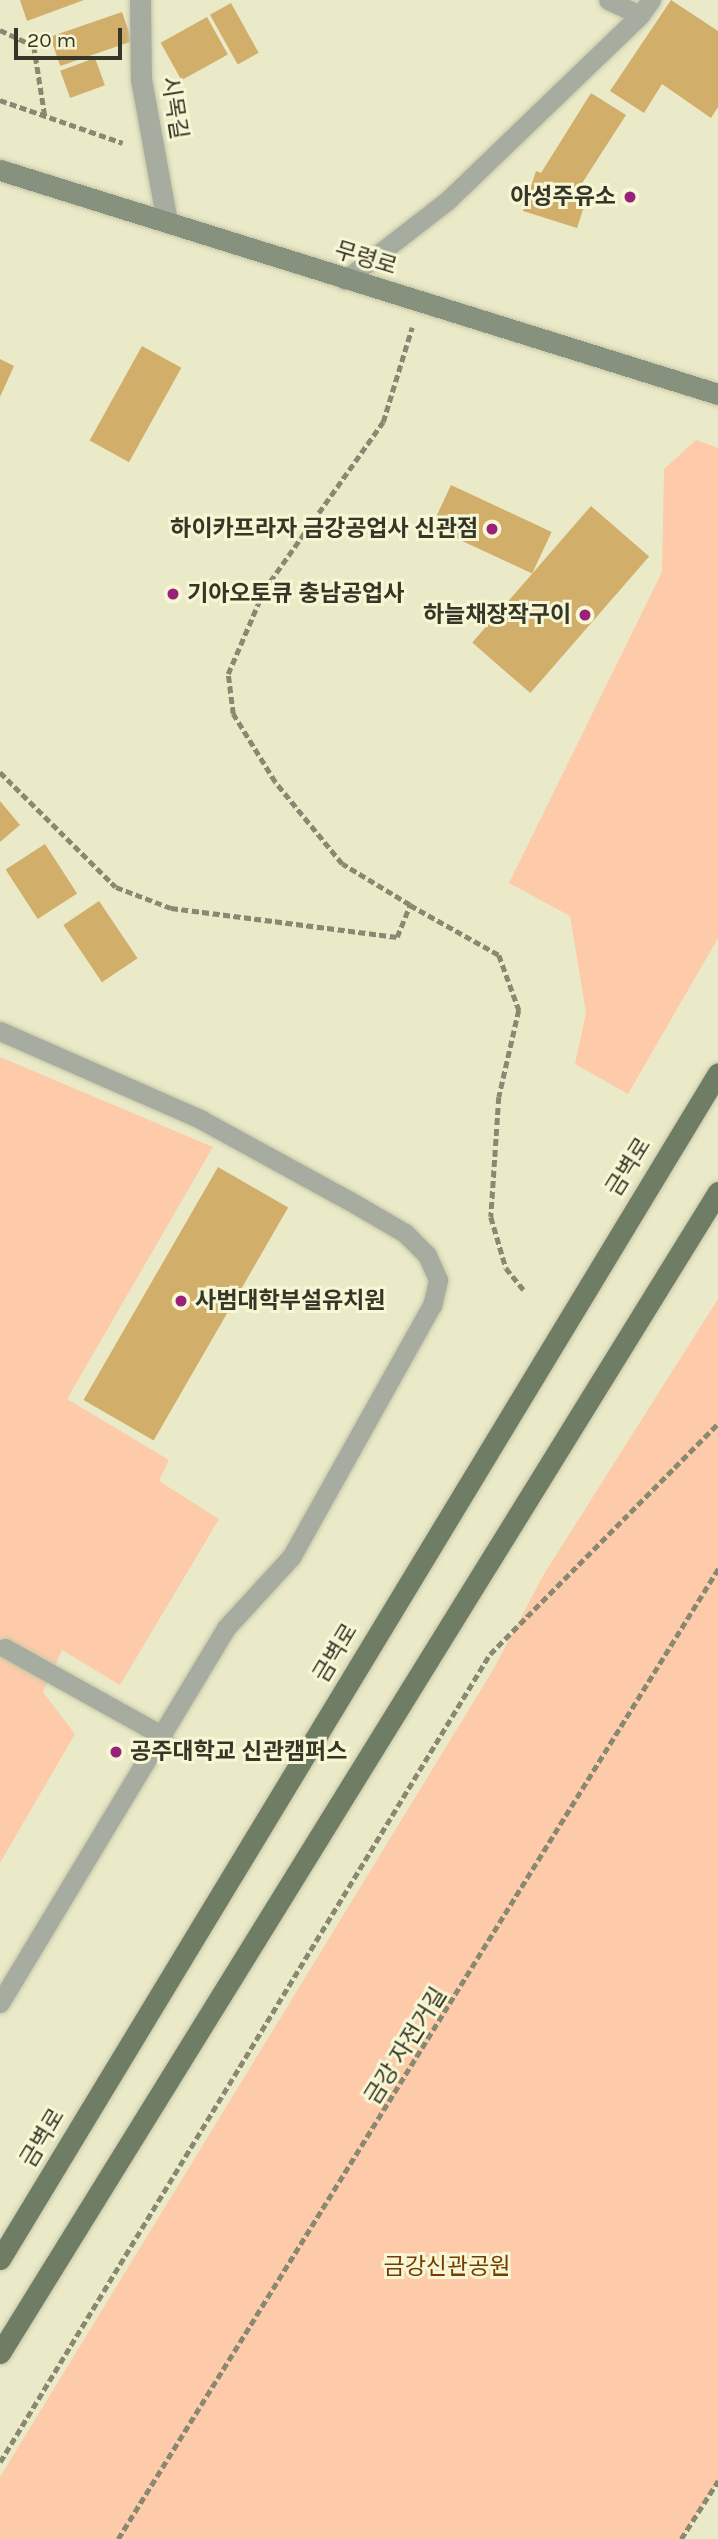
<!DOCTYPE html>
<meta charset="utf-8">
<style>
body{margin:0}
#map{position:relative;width:718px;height:2539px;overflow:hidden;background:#eaeac8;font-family:Karla,"Noto Sans KR",sans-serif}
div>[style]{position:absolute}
.green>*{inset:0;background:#fdcba9}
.building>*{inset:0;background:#d2ae6b;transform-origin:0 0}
.path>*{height:4.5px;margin-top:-2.25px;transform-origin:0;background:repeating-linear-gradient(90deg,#898972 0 7px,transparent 0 10.5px)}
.roads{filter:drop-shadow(0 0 2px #c6c6a8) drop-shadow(0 0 2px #c6c6a8)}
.lane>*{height:19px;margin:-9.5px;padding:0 9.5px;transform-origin:9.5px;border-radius:9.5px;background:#a6ada0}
.street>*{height:21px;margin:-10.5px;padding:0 10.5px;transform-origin:10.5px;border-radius:10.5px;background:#a6ada0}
.secondary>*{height:21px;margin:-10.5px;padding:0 10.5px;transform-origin:10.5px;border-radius:10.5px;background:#86917e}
.primary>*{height:21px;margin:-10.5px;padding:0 10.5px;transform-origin:10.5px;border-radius:10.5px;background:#6f7d65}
.dots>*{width:19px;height:19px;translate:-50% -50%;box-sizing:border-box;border:4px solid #f7f7d5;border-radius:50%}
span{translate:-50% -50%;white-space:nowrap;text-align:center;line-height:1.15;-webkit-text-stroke:6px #f7f7d5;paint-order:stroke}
.street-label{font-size:23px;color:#353528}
.poi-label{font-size:23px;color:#353528;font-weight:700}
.right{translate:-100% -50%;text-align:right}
.left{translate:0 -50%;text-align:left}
.park-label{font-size:23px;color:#753c03}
.scale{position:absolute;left:14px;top:28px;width:108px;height:32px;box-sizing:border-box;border:4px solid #353528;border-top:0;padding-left:9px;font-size:21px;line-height:24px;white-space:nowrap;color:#353528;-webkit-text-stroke:5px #f7f7d5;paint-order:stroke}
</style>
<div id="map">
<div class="green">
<i style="clip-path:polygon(696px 440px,718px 448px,718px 938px,628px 1094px,575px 1064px,586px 1013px,570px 916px,509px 883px,662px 572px,664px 469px)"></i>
<i style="clip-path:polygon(0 1057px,213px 1147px,67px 1399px,169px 1460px,159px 1481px,219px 1519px,120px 1685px,62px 1650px,43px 1692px,75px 1734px,0 1863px)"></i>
<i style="clip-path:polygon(718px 1299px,718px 2481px,681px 2539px,0 2539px,0 2477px,493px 1670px,544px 1574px)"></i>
</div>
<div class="building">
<i style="clip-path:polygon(20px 0,84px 0,27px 21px)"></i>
<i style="clip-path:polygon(671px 0,718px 31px,718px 107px,711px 118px,662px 84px,644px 113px,610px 91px)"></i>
<i style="left:231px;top:3px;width:57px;height:24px;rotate:61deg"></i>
<i style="left:122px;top:12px;width:31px;height:76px;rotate:71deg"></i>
<i style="left:207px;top:17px;width:43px;height:53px;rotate:61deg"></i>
<i style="left:95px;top:58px;width:29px;height:37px;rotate:70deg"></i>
<i style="clip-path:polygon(591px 93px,626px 115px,579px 188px,589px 191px,577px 228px,523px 211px,536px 171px,541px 173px)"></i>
<i style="left:142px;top:346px;width:45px;height:108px;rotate:29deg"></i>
<i style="clip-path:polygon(0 359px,14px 366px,0 397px)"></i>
<i style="left:451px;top:485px;width:111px;height:46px;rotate:25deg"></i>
<i style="left:591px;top:506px;width:77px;height:181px;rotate:41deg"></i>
<i style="clip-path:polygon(0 801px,20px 825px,0 842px)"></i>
<i style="left:45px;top:844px;width:59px;height:47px;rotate:57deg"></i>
<i style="left:99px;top:901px;width:69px;height:43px;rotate:56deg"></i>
<i style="left:218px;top:1167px;width:81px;height:269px;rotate:30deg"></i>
</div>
<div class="path">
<i style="left:0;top:30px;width:38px;rotate:25deg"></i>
<i style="left:34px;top:46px;width:71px;rotate:81.1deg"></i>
<i style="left:0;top:100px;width:130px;rotate:19.3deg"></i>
<i style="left:0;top:772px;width:163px;rotate:44.8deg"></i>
<i style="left:116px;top:887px;width:59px;rotate:20.9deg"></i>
<i style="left:171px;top:908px;width:228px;rotate:7.3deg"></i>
<i style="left:397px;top:937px;width:35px;rotate:-68deg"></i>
<i style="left:410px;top:905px;width:102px;rotate:29.3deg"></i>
<i style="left:499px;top:955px;width:59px;rotate:70deg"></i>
<i style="left:519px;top:1010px;width:89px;rotate:102.9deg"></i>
<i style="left:499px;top:1097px;width:120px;rotate:93.8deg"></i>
<i style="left:491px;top:1217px;width:53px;rotate:73.6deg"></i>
<i style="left:506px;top:1268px;width:28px;rotate:51deg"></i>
<i style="left:410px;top:905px;width:79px;rotate:-148.9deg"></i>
<i style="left:342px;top:864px;width:106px;rotate:-129.3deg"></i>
<i style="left:275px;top:782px;width:80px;rotate:-121.7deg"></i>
<i style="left:233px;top:714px;width:40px;rotate:-97.1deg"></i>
<i style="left:228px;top:674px;width:91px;rotate:-66.8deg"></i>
<i style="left:264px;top:590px;width:206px;rotate:-54.7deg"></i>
<i style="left:383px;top:422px;width:99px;rotate:-73deg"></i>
<i style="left:0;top:2462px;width:945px;rotate:-58.77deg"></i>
<i style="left:490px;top:1654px;width:324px;rotate:-45.3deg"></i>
<i style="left:118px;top:2539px;width:1141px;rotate:-58.26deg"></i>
<i style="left:681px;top:2539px;width:69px;rotate:-57.5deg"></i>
</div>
<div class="roads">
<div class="lane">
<i style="left:640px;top:15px;width:19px;rotate:-54deg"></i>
<i style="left:345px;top:280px;width:130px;rotate:-37.8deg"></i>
<i style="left:448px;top:200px;width:267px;rotate:-43.9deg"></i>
<i style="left:640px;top:15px;width:35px;rotate:-155deg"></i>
<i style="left:0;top:1031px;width:219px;rotate:23.7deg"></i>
<i style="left:200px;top:1119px;width:171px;rotate:28.7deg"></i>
<i style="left:350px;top:1201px;width:64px;rotate:30.2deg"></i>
<i style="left:405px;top:1233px;width:31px;rotate:45deg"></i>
<i style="left:427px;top:1255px;width:27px;rotate:66deg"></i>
<i style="left:438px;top:1280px;width:26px;rotate:103deg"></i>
<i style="left:432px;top:1305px;width:289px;rotate:119.2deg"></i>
<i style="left:291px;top:1557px;width:96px;rotate:132.5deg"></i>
<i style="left:226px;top:1628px;width:438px;rotate:121.1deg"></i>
<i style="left:5px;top:1648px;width:181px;rotate:29.1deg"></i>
</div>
<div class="street">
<i style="left:140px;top:0;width:79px;rotate:89.3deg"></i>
<i style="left:141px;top:79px;width:145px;rotate:79.7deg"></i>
</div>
<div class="secondary">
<i style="left:0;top:170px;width:752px;rotate:17.33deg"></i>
</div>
<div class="primary">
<i style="left:0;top:2259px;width:1386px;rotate:-58.81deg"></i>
<i style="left:0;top:2353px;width:1365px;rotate:-58.27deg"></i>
</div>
</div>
<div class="dots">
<i style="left:630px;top:197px;background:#9a217a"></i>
<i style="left:492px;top:529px;background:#9a217a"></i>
<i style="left:173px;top:594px;background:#9a217a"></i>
<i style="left:585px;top:615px;background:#9a217a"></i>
<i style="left:181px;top:1301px;background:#9a217a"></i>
<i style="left:116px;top:1752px;background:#9a217a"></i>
</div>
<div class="street-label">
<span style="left:174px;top:108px;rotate:81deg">시목길</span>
<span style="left:366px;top:259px;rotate:17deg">무령로</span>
<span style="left:629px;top:1167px;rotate:-58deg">금벽로</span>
<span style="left:336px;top:1653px;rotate:-59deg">금벽로</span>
<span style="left:406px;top:2046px;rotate:-58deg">금강 자전거길</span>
<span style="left:43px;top:2138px;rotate:-59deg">금벽로</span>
</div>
<div class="poi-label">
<span class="right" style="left:616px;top:197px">아성주유소</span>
<span class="right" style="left:478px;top:529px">하이카프라자 금강공업사 신관점</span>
<span class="left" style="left:187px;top:594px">기아오토큐 충남공업사</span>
<span class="right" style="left:571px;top:615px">하늘채장작구이</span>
<span class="left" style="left:195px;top:1301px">사범대학부설유치원</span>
<span class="left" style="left:130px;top:1752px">공주대학교 신관캠퍼스</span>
</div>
<div class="park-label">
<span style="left:447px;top:2267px">금강신관공원</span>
</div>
<div class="scale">20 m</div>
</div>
